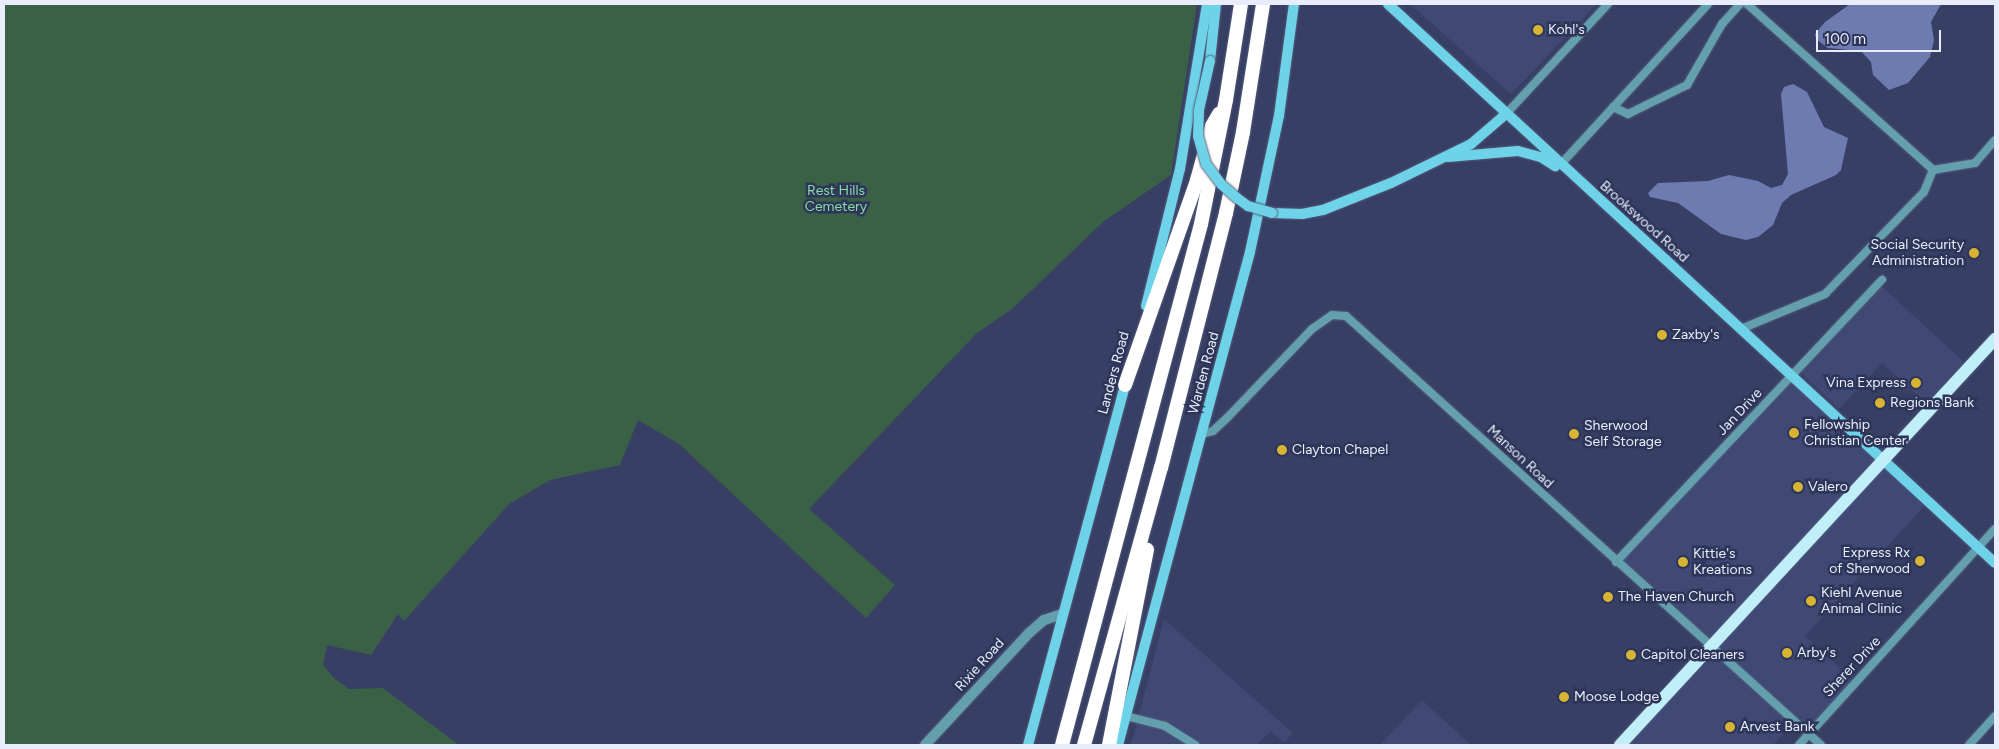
<!DOCTYPE html>
<style>
body{margin:0}
#map{position:relative;width:1999px;height:749px;overflow:hidden;background:#373f64;font-family:Figtree,sans-serif}
div>[style]{position:absolute}
.built>*{inset:0;background:#3f4974}
.green>*{inset:0;background:#3a6146}
.water>*{inset:0;background:#6d7bb1}
.roads{filter:drop-shadow(0 0 1px #535b7c) drop-shadow(0 0 1px #535b7c)}
.minor>*{height:8px;margin:-4px;padding:0 4px;transform-origin:4px;border-radius:4px;background:#639fac}
.tertiary>*{height:10px;margin:-5px;padding:0 5px;transform-origin:5px;border-radius:5px;background:#639fac}
.secondary>*{height:10px;margin:-5px;padding:0 5px;transform-origin:5px;border-radius:5px;background:#6ed3e8}
.primary>*{height:12px;margin:-6px;padding:0 6px;transform-origin:6px;border-radius:6px;background:#c0eef9}
.motorway>*{height:14px;margin:-7px;padding:0 7px;transform-origin:7px;border-radius:7px;background:#fff}
.bridges{filter:drop-shadow(0 0 1px #535b7c) drop-shadow(0 0 1px #535b7c)}
.secondary-bridge>*{height:10px;margin:-5px;padding:0 5px;transform-origin:5px;border-radius:5px;background:#6ed3e8}
.dots>*{width:14px;height:14px;translate:-50% -50%;box-sizing:border-box;border:2px solid #2d3559;border-radius:50%}
span{translate:-50% -50%;white-space:nowrap;text-align:center;line-height:1.15;-webkit-text-stroke:5px #2d3559;paint-order:stroke}
.poi-label{font-size:14px;color:#e9edfb}
.left{translate:0 -50%;text-align:left}
.right{translate:-100% -50%;text-align:right}
.park-label{font-size:14px;color:#88dba2}
.street-label{font-size:14px;color:#e9edfb}
.frame{position:absolute;inset:0;border:5px solid #e9edfb;pointer-events:none}
.scale{position:absolute;left:1816px;top:30px;width:125px;height:22px;box-sizing:border-box;border:2px solid #e9edfb;border-top:0;padding-left:6px;font-size:15px;line-height:18px;white-space:nowrap;color:#e9edfb;-webkit-text-stroke:4px #2d3559;paint-order:stroke}
</style>
<div id="map">
<div class="built">
<i style="clip-path:polygon(1410px 4px,1597px 4px,1511px 94px)"></i>
<i style="clip-path:polygon(1876px 281px,1964px 362px,1926px 403px,1882px 363px,1839px 409px,1796px 368px)"></i>
<i style="clip-path:polygon(1788px 373px,1928px 502px,1805px 636px,1855px 682px,1808px 734px,1799px 734px,1790px 727px,1773px 745px,1620px 745px,1711px 646px,1616px 562px)"></i>
<i style="clip-path:polygon(1164px 619px,1293px 733px,1284px 743px,1271px 731px,1256px 745px,1131px 745px)"></i>
<i style="clip-path:polygon(1422px 700px,1471px 745px,1380px 745px)"></i>
</div>
<div class="green">
<i style="clip-path:polygon(4px 4px,1197px 4px,1171px 175px,1104px 221px,1012px 309px,977px 333px,809px 509px,895px 585px,866px 618px,679px 444px,638px 420px,620px 465px,550px 480px,509px 504px,404px 621px,398px 614px,371px 655px,327px 645px,323px 665px,334px 678px,349px 689px,383px 688px,459px 745px,4px 745px)"></i>
</div>
<div class="water">
<i style="clip-path:polygon(1850px 4px,1941px 4px,1931px 22px,1934px 40px,1930px 57px,1908px 83px,1889px 90px,1873px 75px,1871px 62px,1861px 51px,1828px 48px,1816px 39px,1815px 34px,1825px 22px)"></i>
<i style="clip-path:polygon(1793px 84px,1807px 92px,1824px 127px,1848px 138px,1841px 170px,1836px 175px,1791px 195px,1782px 203px,1773px 225px,1758px 237px,1746px 240px,1721px 234px,1678px 203px,1650px 197px,1648px 193px,1658px 183px,1708px 181px,1729px 175px,1758px 181px,1771px 188px,1782px 185px,1788px 174px,1781px 94px,1784px 87px)"></i>
</div>
<div class="roads">
<div class="minor">
<i style="left:1747px;top:4px;width:249px;rotate:41.7deg"></i>
<i style="left:1613px;top:107px;width:17px;rotate:25deg"></i>
<i style="left:1628px;top:114px;width:66px;rotate:-26.2deg"></i>
<i style="left:1687px;top:85px;width:70px;rotate:-60.2deg"></i>
<i style="left:1722px;top:24px;width:27px;rotate:-48deg"></i>
<i style="left:1506px;top:114px;width:150px;rotate:-47.2deg"></i>
<i style="left:1561px;top:164px;width:217px;rotate:-47.4deg"></i>
<i style="left:1741px;top:329px;width:91px;rotate:-22.6deg"></i>
<i style="left:1825px;top:294px;width:142px;rotate:-45.9deg"></i>
<i style="left:1924px;top:192px;width:24px;rotate:-68deg"></i>
<i style="left:1933px;top:170px;width:43px;rotate:-9.5deg"></i>
<i style="left:1975px;top:163px;width:30px;rotate:-49deg"></i>
<i style="left:1202px;top:434px;width:11px;rotate:-15deg"></i>
<i style="left:1213px;top:431px;width:19px;rotate:-43deg"></i>
<i style="left:1227px;top:418px;width:123px;rotate:-46.3deg"></i>
<i style="left:1312px;top:329px;width:24px;rotate:-35deg"></i>
<i style="left:1332px;top:315px;width:14px;rotate:4deg"></i>
<i style="left:1346px;top:316px;width:640px;rotate:42.09deg"></i>
<i style="left:1616px;top:562px;width:388px;rotate:-46.7deg"></i>
<i style="left:1126px;top:716px;width:40px;rotate:14.4deg"></i>
<i style="left:1165px;top:726px;width:36px;rotate:32deg"></i>
<i style="left:1799px;top:745px;width:292px;rotate:-47.8deg"></i>
<i style="left:1969px;top:745px;width:39px;rotate:-48deg"></i>
</div>
<div class="tertiary">
<i style="left:925px;top:745px;width:153px;rotate:-47.1deg"></i>
<i style="left:1029px;top:633px;width:20px;rotate:-41deg"></i>
<i style="left:1044px;top:620px;width:19px;rotate:-18deg"></i>
</div>
<div class="secondary">
<i style="left:1388px;top:4px;width:825px;rotate:42.64deg"></i>
<i style="left:1210px;top:61px;width:57px;rotate:-84deg"></i>
<i style="left:1448px;top:157px;width:70px;rotate:-4.9deg"></i>
<i style="left:1518px;top:151px;width:24px;rotate:15deg"></i>
<i style="left:1541px;top:157px;width:17px;rotate:33deg"></i>
<i style="left:1272px;top:213px;width:30px;rotate:2deg"></i>
<i style="left:1302px;top:214px;width:21px;rotate:-11deg"></i>
<i style="left:1323px;top:210px;width:73px;rotate:-21.7deg"></i>
<i style="left:1391px;top:183px;width:89px;rotate:-26deg"></i>
<i style="left:1471px;top:144px;width:46px;rotate:-40.6deg"></i>
<i style="left:1146px;top:306px;width:141px;rotate:-76.1deg"></i>
<i style="left:1180px;top:169px;width:167px;rotate:-80.7deg"></i>
<i style="left:1028px;top:745px;width:380px;rotate:-74.9deg"></i>
<i style="left:1118px;top:745px;width:510px;rotate:-75.01deg"></i>
<i style="left:1250px;top:252px;width:139px;rotate:-78deg"></i>
<i style="left:1279px;top:116px;width:113px;rotate:-82.4deg"></i>
</div>
<div class="primary">
<i style="left:1620px;top:745px;width:553px;rotate:-47.27deg"></i>
</div>
<div class="motorway">
<i style="left:1125px;top:385px;width:217px;rotate:-70.6deg"></i>
<i style="left:1197px;top:180px;width:56px;rotate:-74.5deg"></i>
<i style="left:1212px;top:126px;width:14px;rotate:-60deg"></i>
<i style="left:1062px;top:745px;width:539px;rotate:-75.06deg"></i>
<i style="left:1201px;top:224px;width:126px;rotate:-78.6deg"></i>
<i style="left:1226px;top:100px;width:97px;rotate:-81.1deg"></i>
<i style="left:1084px;top:745px;width:288px;rotate:-74.5deg"></i>
<i style="left:1161px;top:468px;width:263px;rotate:-75.7deg"></i>
<i style="left:1226px;top:213px;width:83px;rotate:-78.1deg"></i>
<i style="left:1243px;top:132px;width:130px;rotate:-81.1deg"></i>
<i style="left:1109px;top:745px;width:199px;rotate:-79deg"></i>
</div>
</div>
<div class="bridges">
<div class="secondary-bridge">
<i style="left:1210px;top:61px;width:50px;rotate:102.7deg"></i>
<i style="left:1199px;top:110px;width:26px;rotate:92deg"></i>
<i style="left:1198px;top:136px;width:29px;rotate:74deg"></i>
<i style="left:1206px;top:164px;width:26px;rotate:53deg"></i>
<i style="left:1222px;top:185px;width:20px;rotate:41deg"></i>
<i style="left:1237px;top:198px;width:14px;rotate:36deg"></i>
<i style="left:1248px;top:206px;width:25px;rotate:16deg"></i>
</div>
</div>
<div class="dots">
<i style="left:1538px;top:30px;background:#d7b434"></i>
<i style="left:1974px;top:253px;background:#d7b434"></i>
<i style="left:1662px;top:335px;background:#d7b434"></i>
<i style="left:1916px;top:383px;background:#d7b434"></i>
<i style="left:1880px;top:403px;background:#d7b434"></i>
<i style="left:1794px;top:433px;background:#d7b434"></i>
<i style="left:1574px;top:434px;background:#d7b434"></i>
<i style="left:1282px;top:450px;background:#d7b434"></i>
<i style="left:1798px;top:487px;background:#d7b434"></i>
<i style="left:1920px;top:561px;background:#d7b434"></i>
<i style="left:1683px;top:562px;background:#d7b434"></i>
<i style="left:1608px;top:597px;background:#d7b434"></i>
<i style="left:1811px;top:601px;background:#d7b434"></i>
<i style="left:1787px;top:653px;background:#d7b434"></i>
<i style="left:1631px;top:655px;background:#d7b434"></i>
<i style="left:1564px;top:697px;background:#d7b434"></i>
<i style="left:1730px;top:727px;background:#d7b434"></i>
</div>
<div class="poi-label">
<span class="left" style="left:1548px;top:30px">Kohl's</span>
<span class="right" style="left:1964px;top:253px">Social Security<br>Administration</span>
<span class="left" style="left:1672px;top:335px">Zaxby's</span>
<span class="right" style="left:1906px;top:383px">Vina Express</span>
<span class="left" style="left:1890px;top:403px">Regions Bank</span>
<span class="left" style="left:1804px;top:433px">Fellowship<br>Christian Center</span>
<span class="left" style="left:1584px;top:434px">Sherwood<br>Self Storage</span>
<span class="left" style="left:1292px;top:450px">Clayton Chapel</span>
<span class="left" style="left:1808px;top:487px">Valero</span>
<span class="right" style="left:1910px;top:561px">Express Rx<br>of Sherwood</span>
<span class="left" style="left:1693px;top:562px">Kittie's<br>Kreations</span>
<span class="left" style="left:1821px;top:601px">Kiehl Avenue<br>Animal Clinic</span>
<span class="left" style="left:1618px;top:597px">The Haven Church</span>
<span class="left" style="left:1797px;top:653px">Arby's</span>
<span class="left" style="left:1641px;top:655px">Capitol Cleaners</span>
<span class="left" style="left:1574px;top:697px">Moose Lodge</span>
<span class="left" style="left:1740px;top:727px">Arvest Bank</span>
</div>
<div class="park-label">
<span style="left:836px;top:199px">Rest Hills<br>Cemetery</span>
</div>
<div class="street-label">
<span style="left:1644px;top:222px;rotate:42deg">Brookswood Road</span>
<span style="left:1114px;top:373px;rotate:-75deg">Landers Road</span>
<span style="left:1204px;top:373px;rotate:-75deg">Warden Road</span>
<span style="left:1740px;top:412px;rotate:-47deg">Jan Drive</span>
<span style="left:1520px;top:457px;rotate:43deg">Manson Road</span>
<span style="left:980px;top:665px;rotate:-48deg">Rixie Road</span>
<span style="left:1852px;top:667px;rotate:-47deg">Sherer Drive</span>
</div>
<div class="frame"></div>
<div class="scale">100 m</div>
</div>
